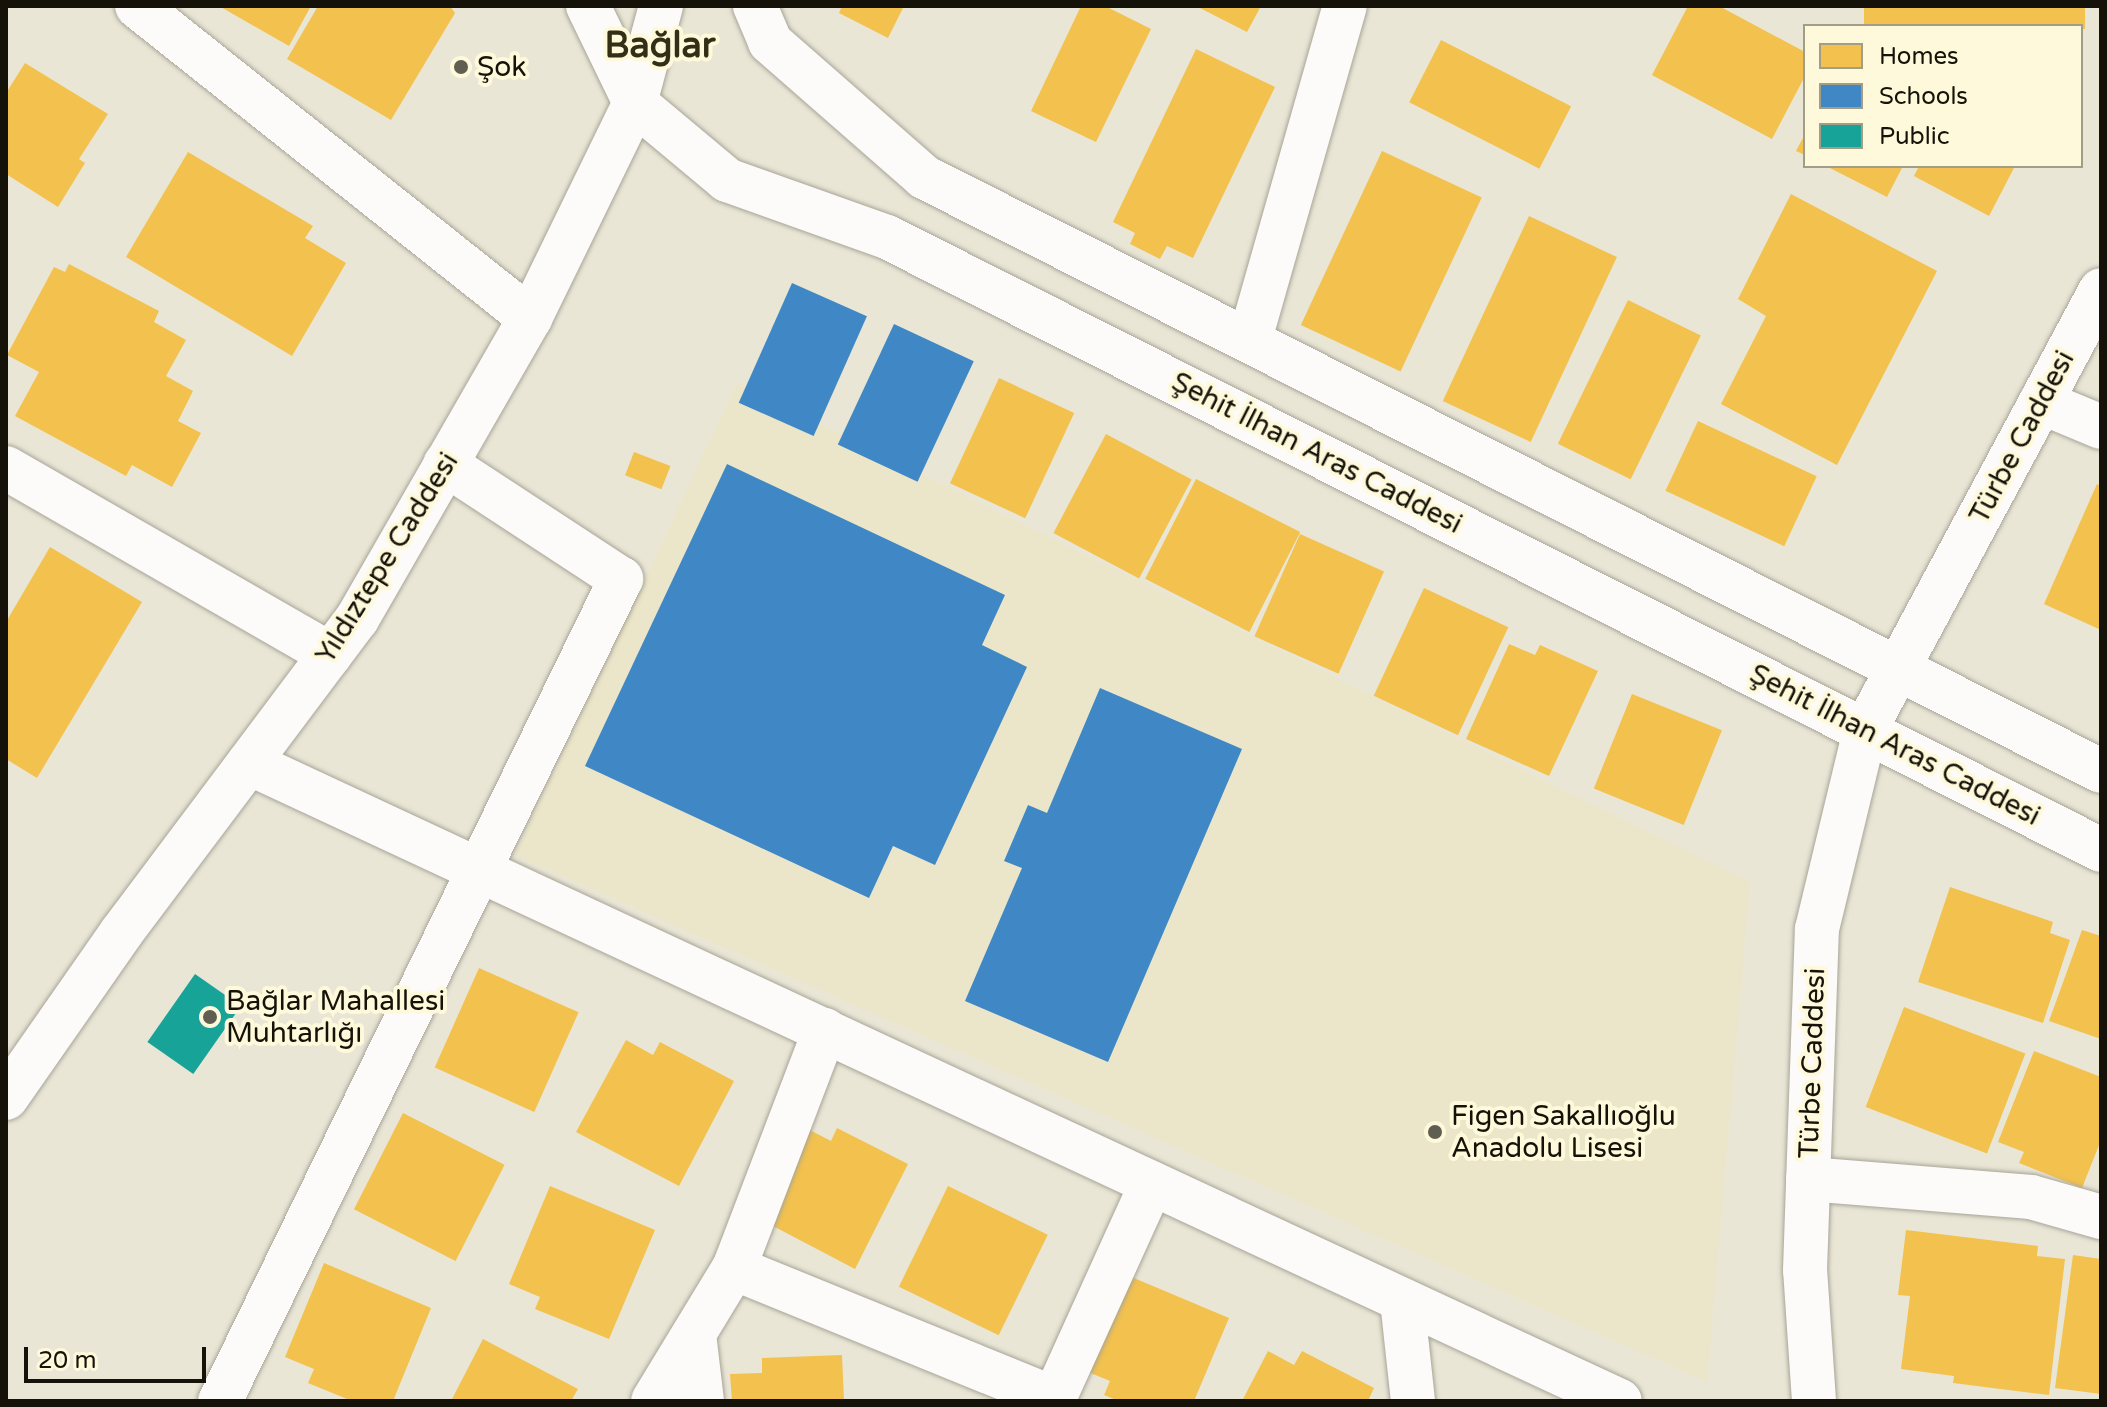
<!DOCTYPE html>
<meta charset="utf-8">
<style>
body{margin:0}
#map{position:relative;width:2107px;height:1407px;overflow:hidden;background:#eae6d6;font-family:"Varela Round",sans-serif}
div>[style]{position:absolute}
.built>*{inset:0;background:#ebe5c9}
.homes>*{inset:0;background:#f2c14e;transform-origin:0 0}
.schools>*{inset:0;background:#3f88c5;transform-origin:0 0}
.public>*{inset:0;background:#17a398;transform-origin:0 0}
.roads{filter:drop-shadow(0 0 2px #a7a598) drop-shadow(0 0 2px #a7a598)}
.street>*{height:44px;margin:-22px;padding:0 22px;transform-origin:22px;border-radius:22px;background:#fcfbf9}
.secondary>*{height:44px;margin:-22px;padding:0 22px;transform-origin:22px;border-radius:22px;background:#fcfbf9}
.dots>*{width:22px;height:22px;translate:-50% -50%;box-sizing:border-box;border:4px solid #fff9db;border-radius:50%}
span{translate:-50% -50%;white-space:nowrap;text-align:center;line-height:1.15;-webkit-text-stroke:8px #fff9db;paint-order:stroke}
.poi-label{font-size:28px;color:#151309}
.left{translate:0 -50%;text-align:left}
.street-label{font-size:28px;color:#151309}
.district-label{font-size:36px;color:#332e16;font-weight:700}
.frame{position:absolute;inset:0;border:8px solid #151309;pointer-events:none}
.legend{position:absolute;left:1803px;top:24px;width:280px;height:144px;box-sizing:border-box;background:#fff9db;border:2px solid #a19d87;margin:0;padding:10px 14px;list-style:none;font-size:24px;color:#151309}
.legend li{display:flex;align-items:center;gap:16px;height:40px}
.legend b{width:40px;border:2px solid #a19d87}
.scale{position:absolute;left:24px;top:1347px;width:182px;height:36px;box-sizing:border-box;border:4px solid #151309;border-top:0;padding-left:10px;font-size:24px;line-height:28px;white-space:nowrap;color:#151309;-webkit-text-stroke:6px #fff9db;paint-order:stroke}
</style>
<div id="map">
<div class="built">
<i style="clip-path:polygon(737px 383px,1750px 882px,1707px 1382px,515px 855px)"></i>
</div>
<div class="homes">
<i style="clip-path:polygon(219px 6px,311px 6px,289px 46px)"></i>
<i style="clip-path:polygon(318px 6px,450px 6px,455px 13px,391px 120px,287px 59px)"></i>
<i style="clip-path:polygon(842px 6px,904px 6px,888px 38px,839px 13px)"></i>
<i style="clip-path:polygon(1081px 6px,1105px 6px,1151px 29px,1096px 142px,1031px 111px)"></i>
<i style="clip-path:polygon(1196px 6px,1261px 6px,1247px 32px)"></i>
<i style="clip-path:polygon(1688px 6px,1719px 6px,1805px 52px,1805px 76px,1772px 139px,1652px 75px)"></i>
<i style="left:1864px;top:6px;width:221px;height:23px"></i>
<i style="left:1441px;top:40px;width:146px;height:70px;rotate:27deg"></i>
<i style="clip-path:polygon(1196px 49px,1275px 87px,1193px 258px,1167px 246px,1160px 259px,1130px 244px,1135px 233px,1113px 222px)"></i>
<i style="clip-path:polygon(25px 63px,108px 114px,79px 159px,85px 163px,58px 207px,6px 174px,6px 93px)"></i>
<i style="clip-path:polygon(1805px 134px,1805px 155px,1796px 151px)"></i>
<i style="left:1382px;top:151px;width:110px;height:192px;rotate:25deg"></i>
<i style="clip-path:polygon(188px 152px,313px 226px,305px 238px,346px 263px,292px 356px,126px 257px)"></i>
<i style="clip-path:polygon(1826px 166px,1903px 166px,1887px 197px)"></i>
<i style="clip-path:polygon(1919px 166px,2015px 166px,1989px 216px,1914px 176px)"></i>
<i style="clip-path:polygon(1791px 194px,1937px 271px,1837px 465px,1721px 404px,1766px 316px,1738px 299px)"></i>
<i style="left:1529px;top:216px;width:97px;height:204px;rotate:25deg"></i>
<i style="clip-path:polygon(69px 264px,159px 311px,154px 322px,186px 340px,166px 376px,193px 391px,178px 421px,201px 433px,172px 487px,132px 465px,126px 476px,15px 416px,39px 372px,7px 355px,54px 267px,65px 272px)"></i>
<i style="left:1628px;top:300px;width:81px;height:160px;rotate:26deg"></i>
<i style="left:999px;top:378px;width:83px;height:116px;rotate:25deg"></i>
<i style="left:1698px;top:421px;width:131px;height:77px;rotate:25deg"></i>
<i style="left:1106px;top:434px;width:97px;height:112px;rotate:28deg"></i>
<i style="left:634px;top:452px;width:39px;height:25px;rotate:21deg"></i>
<i style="left:1196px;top:479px;width:117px;height:112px;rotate:27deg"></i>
<i style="clip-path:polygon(2097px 484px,2101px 486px,2101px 630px,2044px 604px)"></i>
<i style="left:1300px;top:534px;width:92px;height:112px;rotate:24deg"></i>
<i style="clip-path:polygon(50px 547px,142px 602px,37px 778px,6px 759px,6px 622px)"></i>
<i style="left:1424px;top:588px;width:93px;height:119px;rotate:25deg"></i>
<i style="clip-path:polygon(1509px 644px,1535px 655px,1540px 645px,1598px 671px,1549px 776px,1466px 739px)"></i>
<i style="left:1632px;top:694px;width:97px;height:102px;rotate:22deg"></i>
<i style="clip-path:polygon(1950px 887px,2053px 922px,2050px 933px,2070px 940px,2043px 1023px,1918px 982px)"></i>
<i style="clip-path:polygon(2082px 930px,2101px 936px,2101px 1039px,2049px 1021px)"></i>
<i style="left:479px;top:968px;width:109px;height:109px;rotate:24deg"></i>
<i style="left:1904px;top:1007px;width:130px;height:107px;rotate:21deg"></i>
<i style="clip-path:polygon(626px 1040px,653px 1055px,660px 1042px,734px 1081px,679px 1186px,576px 1132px)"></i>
<i style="clip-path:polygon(2034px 1051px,2101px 1077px,2101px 1140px,2082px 1188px,2019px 1163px,2024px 1152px,1998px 1142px)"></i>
<i style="left:403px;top:1113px;width:114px;height:108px;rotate:27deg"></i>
<i style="clip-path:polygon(802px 1126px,831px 1141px,837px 1128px,908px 1164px,855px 1269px,756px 1217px)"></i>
<i style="clip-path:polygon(550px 1186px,655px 1230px,609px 1339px,535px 1309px,540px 1297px,509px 1284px)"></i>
<i style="left:948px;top:1186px;width:111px;height:112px;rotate:26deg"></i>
<i style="clip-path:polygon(1906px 1230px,2038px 1246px,2037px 1256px,2065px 1259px,2049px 1395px,1953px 1383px,1954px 1376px,1901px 1369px,1910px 1296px,1898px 1295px)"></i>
<i style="clip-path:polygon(2073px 1255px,2101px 1259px,2101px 1394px,2055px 1388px)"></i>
<i style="clip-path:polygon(324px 1263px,431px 1308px,393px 1401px,352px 1401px,308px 1383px,314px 1369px,285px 1357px)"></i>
<i style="clip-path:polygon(1122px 1273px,1229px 1318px,1194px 1401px,1119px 1401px,1104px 1395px,1110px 1381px,1081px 1369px)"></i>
<i style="clip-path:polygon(483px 1339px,578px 1389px,571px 1401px,451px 1401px)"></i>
<i style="clip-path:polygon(1268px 1351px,1294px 1365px,1302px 1351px,1374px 1388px,1368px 1401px,1242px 1401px)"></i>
<i style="clip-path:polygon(842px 1355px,844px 1401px,732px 1401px,730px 1374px,762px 1373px,762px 1358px)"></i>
</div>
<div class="schools">
<i style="left:792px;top:283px;width:82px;height:131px;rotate:24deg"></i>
<i style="left:894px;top:324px;width:88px;height:133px;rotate:25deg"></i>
<i style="clip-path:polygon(727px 464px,1005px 595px,982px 645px,1027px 667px,935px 865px,893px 846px,869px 898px,585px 766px)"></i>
<i style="clip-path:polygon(1100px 688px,1242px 749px,1108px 1062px,965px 1001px,1022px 868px,1004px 861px,1028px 805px,1047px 813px)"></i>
</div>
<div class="public">
<i style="left:195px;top:974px;width:56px;height:83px;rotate:35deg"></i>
</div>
<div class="roads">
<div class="street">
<i style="left:137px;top:6px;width:502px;rotate:38.45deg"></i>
<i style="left:1250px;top:339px;width:346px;rotate:-74.1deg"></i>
<i style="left:2041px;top:402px;width:65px;rotate:22.6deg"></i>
<i style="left:6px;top:468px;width:374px;rotate:29.9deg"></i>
<i style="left:249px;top:763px;width:1512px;rotate:24.96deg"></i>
<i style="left:825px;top:1030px;width:255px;rotate:110.9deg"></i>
<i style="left:734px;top:1268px;width:344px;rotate:22.2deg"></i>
<i style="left:6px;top:1098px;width:201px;rotate:-55.1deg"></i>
<i style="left:121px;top:933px;width:393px;rotate:-53.1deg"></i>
<i style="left:357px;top:619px;width:347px;rotate:-60.1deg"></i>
<i style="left:530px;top:318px;width:239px;rotate:-64deg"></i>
<i style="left:635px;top:103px;width:100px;rotate:-75deg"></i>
<i style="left:1808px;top:1179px;width:224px;rotate:4.6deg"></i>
<i style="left:2031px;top:1197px;width:73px;rotate:15.9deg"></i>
<i style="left:1402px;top:1300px;width:102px;rotate:83.8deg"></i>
<i style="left:694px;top:1334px;width:67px;rotate:83.2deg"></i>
<i style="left:220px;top:1401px;width:915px;rotate:-64deg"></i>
<i style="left:621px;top:579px;width:210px;rotate:-146.8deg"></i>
<i style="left:653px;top:1401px;width:156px;rotate:-58.7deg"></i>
<i style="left:1053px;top:1401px;width:239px;rotate:-65.6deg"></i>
<i style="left:1814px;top:1401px;width:131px;rotate:-93.9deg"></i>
<i style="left:1805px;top:1270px;width:341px;rotate:-88deg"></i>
<i style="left:1817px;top:929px;width:205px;rotate:-76.4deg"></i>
<i style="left:1865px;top:730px;width:499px;rotate:-61.8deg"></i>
</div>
<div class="secondary">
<i style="left:588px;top:6px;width:108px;rotate:64.1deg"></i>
<i style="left:635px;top:103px;width:120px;rotate:39.9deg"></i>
<i style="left:727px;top:180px;width:170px;rotate:19.6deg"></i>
<i style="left:887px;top:237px;width:1360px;rotate:26.79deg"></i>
<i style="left:755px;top:6px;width:39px;rotate:67deg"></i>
<i style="left:770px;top:42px;width:205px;rotate:41.2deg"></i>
<i style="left:924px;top:177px;width:1318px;rotate:26.78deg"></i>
</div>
</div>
<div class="dots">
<i style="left:461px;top:67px;background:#605d51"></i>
<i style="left:210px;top:1017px;background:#605d51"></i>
<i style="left:1435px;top:1132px;background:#605d51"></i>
</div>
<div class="poi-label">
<span class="left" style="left:477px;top:67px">Şok</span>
<span class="left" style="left:226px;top:1017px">Bağlar Mahallesi<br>Muhtarlığı</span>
<span class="left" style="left:1451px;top:1132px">Figen Sakallıoğlu<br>Anadolu Lisesi</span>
</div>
<div class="street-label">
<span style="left:2022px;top:437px;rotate:-62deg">Türbe Caddesi</span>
<span style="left:1317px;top:453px;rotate:27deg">Şehit İlhan Aras Caddesi</span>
<span style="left:387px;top:558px;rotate:-58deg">Yıldıztepe Caddesi</span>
<span style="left:1895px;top:745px;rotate:27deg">Şehit İlhan Aras Caddesi</span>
<span style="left:1812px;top:1063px;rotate:-88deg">Türbe Caddesi</span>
</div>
<div class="district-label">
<span style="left:660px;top:46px">Bağlar</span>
</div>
<div class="frame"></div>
<ul class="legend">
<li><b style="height:22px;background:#f2c14e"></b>Homes</li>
<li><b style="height:22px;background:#3f88c5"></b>Schools</li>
<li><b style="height:22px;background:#17a398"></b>Public</li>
</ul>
<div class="scale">20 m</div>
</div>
